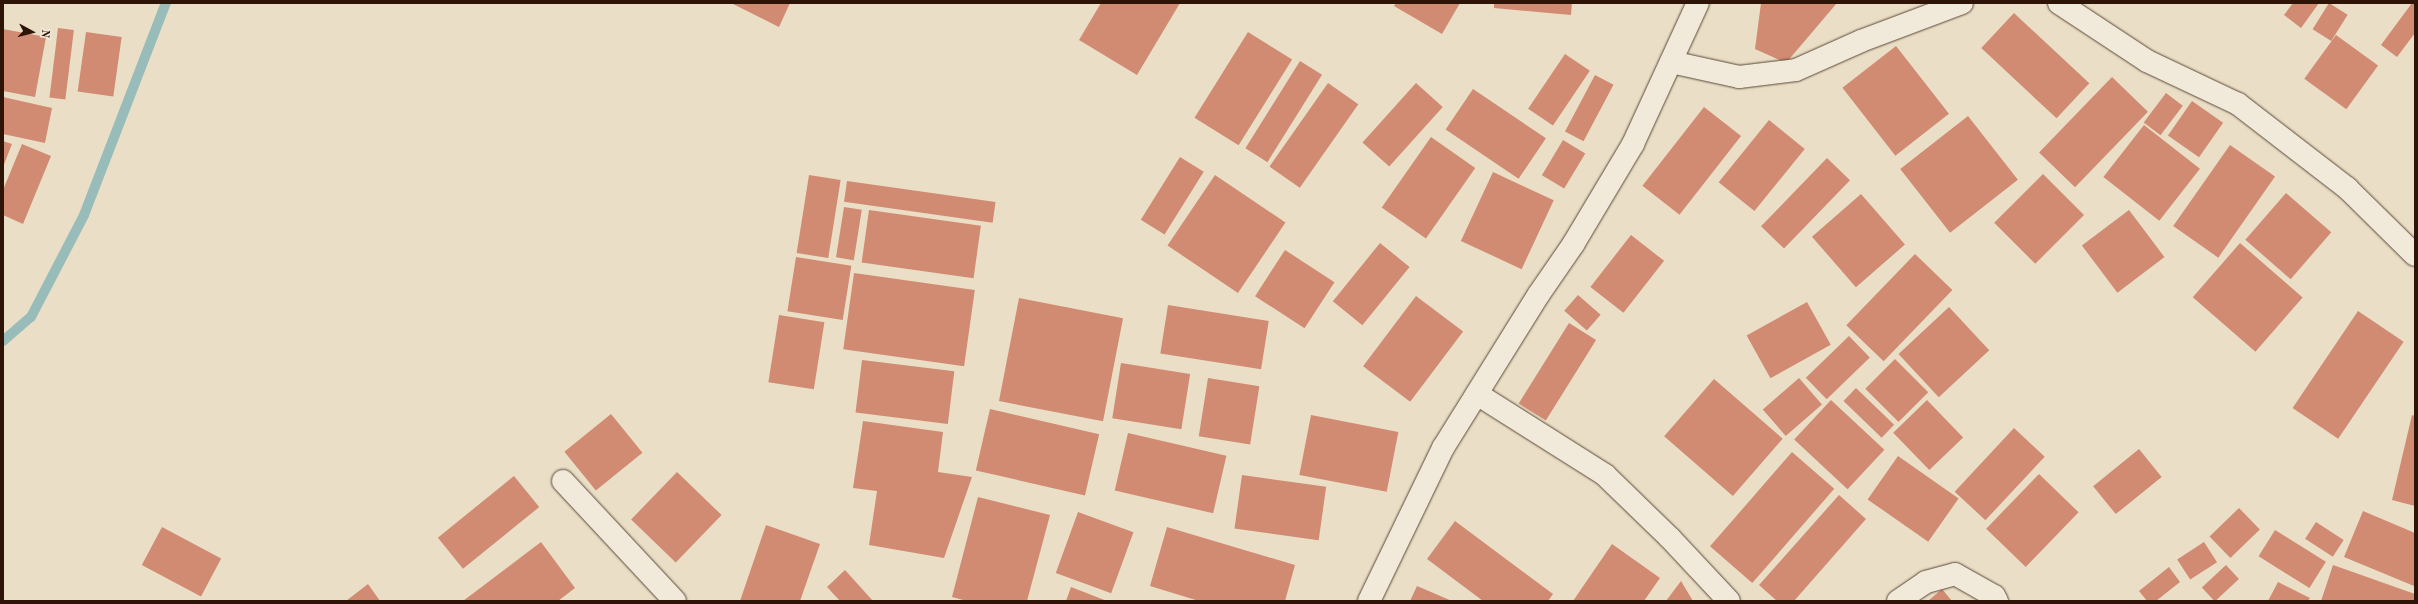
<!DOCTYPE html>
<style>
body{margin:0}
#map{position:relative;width:2418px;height:604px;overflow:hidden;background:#eadfc6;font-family:"Old Standard TT",serif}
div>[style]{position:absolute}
.stream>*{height:10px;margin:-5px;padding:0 5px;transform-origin:5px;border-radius:5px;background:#98bcb9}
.building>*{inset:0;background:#d08b72;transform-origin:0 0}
.roads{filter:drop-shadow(0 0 1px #5c4737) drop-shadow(0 0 1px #5c4737)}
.minor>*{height:22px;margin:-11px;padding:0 11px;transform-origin:11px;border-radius:11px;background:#f1eada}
span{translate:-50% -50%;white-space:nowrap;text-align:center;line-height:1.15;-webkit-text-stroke:3px #f1eada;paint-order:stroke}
.frame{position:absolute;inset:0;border:4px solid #2d1407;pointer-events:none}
.north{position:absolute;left:12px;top:12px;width:40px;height:40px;-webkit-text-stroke:3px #f1eada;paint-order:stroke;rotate:97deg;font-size:11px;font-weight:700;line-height:16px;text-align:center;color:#2d1407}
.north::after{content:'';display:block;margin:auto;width:14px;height:18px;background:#2d1407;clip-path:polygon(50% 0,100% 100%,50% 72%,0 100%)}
</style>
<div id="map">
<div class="stream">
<i style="left:3px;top:341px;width:37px;rotate:-41deg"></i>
<i style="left:31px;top:317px;width:115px;rotate:-62.5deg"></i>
<i style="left:84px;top:215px;width:227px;rotate:-68.9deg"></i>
</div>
<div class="building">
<i style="clip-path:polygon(731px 3px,790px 3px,779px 27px)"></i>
<i style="clip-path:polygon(1101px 3px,1180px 3px,1137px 75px,1079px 40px)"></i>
<i style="clip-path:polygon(1396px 3px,1460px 3px,1442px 34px,1394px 6px)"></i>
<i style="clip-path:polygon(1494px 3px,1572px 3px,1571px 15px,1494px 8px)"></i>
<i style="clip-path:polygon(1761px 3px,1837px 3px,1786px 63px,1755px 49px)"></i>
<i style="clip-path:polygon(2293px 3px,2319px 3px,2301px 28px,2284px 15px)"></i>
<i style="left:2329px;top:3px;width:22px;height:31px;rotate:32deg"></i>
<i style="clip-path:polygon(2412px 3px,2415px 3px,2415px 33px,2397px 57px,2381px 45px)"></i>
<i style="left:2014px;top:13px;width:103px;height:48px;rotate:43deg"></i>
<i style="left:58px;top:28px;width:16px;height:70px;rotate:7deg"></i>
<i style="clip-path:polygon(3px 29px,46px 37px,35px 97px,3px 91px)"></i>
<i style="left:86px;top:32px;width:36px;height:60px;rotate:8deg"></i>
<i style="left:1248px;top:32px;width:52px;height:101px;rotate:32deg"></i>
<i style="left:2336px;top:35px;width:52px;height:54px;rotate:36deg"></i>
<i style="left:1896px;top:46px;width:86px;height:68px;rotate:52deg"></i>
<i style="left:1565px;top:54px;width:30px;height:66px;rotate:34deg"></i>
<i style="left:1300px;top:61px;width:26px;height:103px;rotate:32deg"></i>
<i style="left:1595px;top:75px;width:21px;height:64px;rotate:28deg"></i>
<i style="left:2112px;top:77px;width:50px;height:105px;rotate:44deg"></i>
<i style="left:1328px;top:83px;width:37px;height:102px;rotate:35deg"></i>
<i style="left:1416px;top:83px;width:36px;height:80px;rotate:42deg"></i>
<i style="left:1473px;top:89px;width:88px;height:49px;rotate:34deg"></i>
<i style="left:2166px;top:93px;width:21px;height:37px;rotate:37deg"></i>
<i style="clip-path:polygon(3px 97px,52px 108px,45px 143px,3px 134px)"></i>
<i style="left:2192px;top:101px;width:38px;height:42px;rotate:35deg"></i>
<i style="left:1704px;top:107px;width:47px;height:100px;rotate:38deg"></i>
<i style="left:1968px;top:116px;width:81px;height:86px;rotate:52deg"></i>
<i style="left:1769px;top:120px;width:46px;height:80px;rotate:39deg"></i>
<i style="left:2144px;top:125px;width:71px;height:66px;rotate:38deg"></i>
<i style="left:1431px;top:137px;width:54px;height:86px;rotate:35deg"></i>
<i style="left:1563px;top:140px;width:26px;height:41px;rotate:31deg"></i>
<i style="clip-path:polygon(3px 141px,12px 144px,3px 167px)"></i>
<i style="clip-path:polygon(22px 144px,51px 156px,23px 224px,3px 215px,3px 190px)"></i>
<i style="left:2230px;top:145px;width:55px;height:99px;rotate:35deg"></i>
<i style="left:1180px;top:157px;width:28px;height:74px;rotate:32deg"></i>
<i style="left:1827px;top:158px;width:32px;height:95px;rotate:44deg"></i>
<i style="left:1493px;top:172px;width:67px;height:76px;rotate:25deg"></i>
<i style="left:2043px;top:174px;width:58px;height:69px;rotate:45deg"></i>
<i style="left:809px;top:175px;width:32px;height:79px;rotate:9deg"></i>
<i style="left:1215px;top:175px;width:85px;height:85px;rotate:34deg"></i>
<i style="left:847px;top:181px;width:150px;height:21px;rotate:8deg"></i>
<i style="left:2286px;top:193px;width:60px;height:62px;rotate:41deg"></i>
<i style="left:1861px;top:194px;width:67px;height:65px;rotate:49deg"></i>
<i style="left:844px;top:207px;width:18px;height:51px;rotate:9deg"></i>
<i style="left:869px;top:210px;width:113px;height:53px;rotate:8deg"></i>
<i style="left:2129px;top:210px;width:59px;height:59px;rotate:53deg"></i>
<i style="left:1631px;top:235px;width:42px;height:66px;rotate:38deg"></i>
<i style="left:1380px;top:243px;width:38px;height:75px;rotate:39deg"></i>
<i style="left:2240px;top:243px;width:83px;height:72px;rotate:41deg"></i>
<i style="left:1285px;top:250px;width:59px;height:55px;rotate:33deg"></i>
<i style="left:1915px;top:254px;width:52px;height:99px;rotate:44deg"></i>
<i style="left:796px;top:257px;width:56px;height:55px;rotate:9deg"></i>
<i style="left:854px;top:273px;width:122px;height:77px;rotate:8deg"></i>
<i style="left:1578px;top:295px;width:30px;height:21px;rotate:41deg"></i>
<i style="left:1416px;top:296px;width:59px;height:88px;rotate:37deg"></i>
<i style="left:1019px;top:298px;width:106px;height:105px;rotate:11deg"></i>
<i style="left:1807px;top:302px;width:49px;height:69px;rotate:61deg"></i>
<i style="left:1168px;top:305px;width:102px;height:49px;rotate:9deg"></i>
<i style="left:1949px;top:307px;width:59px;height:69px;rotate:47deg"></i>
<i style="left:2358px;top:311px;width:55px;height:117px;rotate:34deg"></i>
<i style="left:779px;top:315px;width:46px;height:68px;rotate:9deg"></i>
<i style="left:1569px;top:323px;width:32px;height:95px;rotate:32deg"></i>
<i style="left:1849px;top:336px;width:30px;height:60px;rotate:46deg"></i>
<i style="left:1895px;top:359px;width:47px;height:42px;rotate:45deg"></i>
<i style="left:862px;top:360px;width:93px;height:53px;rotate:7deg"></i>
<i style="left:1121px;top:363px;width:70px;height:56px;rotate:9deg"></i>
<i style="left:1208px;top:378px;width:52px;height:59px;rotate:9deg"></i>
<i style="left:1799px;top:378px;width:35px;height:48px;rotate:49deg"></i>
<i style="left:1714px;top:379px;width:91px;height:76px;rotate:41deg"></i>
<i style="left:1856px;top:388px;width:53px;height:18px;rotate:44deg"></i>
<i style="left:1831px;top:400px;width:73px;height:54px;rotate:43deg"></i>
<i style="left:1927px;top:400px;width:52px;height:47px;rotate:46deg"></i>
<i style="left:990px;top:409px;width:112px;height:63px;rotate:13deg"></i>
<i style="left:611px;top:414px;width:50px;height:60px;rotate:51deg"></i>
<i style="left:1311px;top:415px;width:89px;height:61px;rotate:11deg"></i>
<i style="clip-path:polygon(2412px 415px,2415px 416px,2415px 506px,2392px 500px)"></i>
<i style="clip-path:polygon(863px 421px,943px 432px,938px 472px,972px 477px,944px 558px,869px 545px,877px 491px,853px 488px)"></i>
<i style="left:2014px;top:428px;width:42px;height:87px;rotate:43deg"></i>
<i style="left:1128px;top:433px;width:101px;height:59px;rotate:13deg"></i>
<i style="left:2139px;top:449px;width:36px;height:59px;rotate:51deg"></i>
<i style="left:1792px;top:452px;width:56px;height:125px;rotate:41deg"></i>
<i style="left:1898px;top:456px;width:74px;height:53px;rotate:35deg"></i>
<i style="left:677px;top:472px;width:62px;height:66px;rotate:44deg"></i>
<i style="left:2039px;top:474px;width:55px;height:76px;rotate:44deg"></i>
<i style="left:1242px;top:475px;width:85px;height:54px;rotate:8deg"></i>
<i style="left:514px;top:476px;width:40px;height:98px;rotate:51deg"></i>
<i style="clip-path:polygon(1839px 495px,1866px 519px,1794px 601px,1777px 601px,1759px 585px)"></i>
<i style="clip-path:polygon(978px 497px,1050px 515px,1027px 601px,967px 601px,952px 597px)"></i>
<i style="left:2239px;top:508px;width:30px;height:41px;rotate:46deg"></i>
<i style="clip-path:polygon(2363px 511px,2415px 533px,2414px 586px,2344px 557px)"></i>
<i style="left:1078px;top:512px;width:59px;height:65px;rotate:20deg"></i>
<i style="clip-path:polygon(1455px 521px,1553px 594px,1548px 601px,1483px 601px,1427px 559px)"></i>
<i style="left:2316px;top:522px;width:33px;height:20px;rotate:33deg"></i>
<i style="clip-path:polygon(766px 525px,820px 544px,800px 601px,740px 601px)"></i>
<i style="left:162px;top:527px;width:67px;height:43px;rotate:28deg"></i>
<i style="clip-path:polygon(1167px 527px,1295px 565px,1285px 601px,1199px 601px,1150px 586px)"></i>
<i style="left:2275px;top:530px;width:60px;height:31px;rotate:32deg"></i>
<i style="clip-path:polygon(541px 542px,575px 588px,558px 601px,463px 601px)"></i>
<i style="left:2204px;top:542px;width:24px;height:32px;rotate:57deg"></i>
<i style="clip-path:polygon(1612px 544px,1660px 578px,1644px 601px,1573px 601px)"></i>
<i style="left:2226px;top:565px;width:19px;height:33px;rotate:47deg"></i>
<i style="clip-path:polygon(2333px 565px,2415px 594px,2415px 601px,2321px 601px)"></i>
<i style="clip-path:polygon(2169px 567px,2180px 582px,2156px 601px,2147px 601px,2139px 591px)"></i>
<i style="clip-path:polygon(845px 570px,873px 601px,840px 601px,827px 587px)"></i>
<i style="clip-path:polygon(1681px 581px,1693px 601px,1666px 601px)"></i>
<i style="clip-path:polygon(2278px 582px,2310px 598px,2308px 601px,2268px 601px)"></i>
<i style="clip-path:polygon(368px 584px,380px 601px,346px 601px)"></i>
<i style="clip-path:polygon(1417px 586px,1452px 601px,1410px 601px)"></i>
<i style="clip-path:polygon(1071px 587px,1107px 601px,1066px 601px)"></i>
<i style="clip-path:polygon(1942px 589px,1952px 601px,1928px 601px)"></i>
</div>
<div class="roads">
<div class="minor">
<i style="left:2059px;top:3px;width:105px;rotate:33.4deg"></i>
<i style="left:2147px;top:61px;width:101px;rotate:25.3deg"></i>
<i style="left:2238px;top:104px;width:138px;rotate:37.6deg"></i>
<i style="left:2347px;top:188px;width:95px;rotate:44.6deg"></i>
<i style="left:1671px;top:62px;width:70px;rotate:12.4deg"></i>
<i style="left:1739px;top:77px;width:57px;rotate:-7deg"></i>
<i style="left:1796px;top:70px;width:71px;rotate:-24deg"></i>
<i style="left:1861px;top:41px;width:108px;rotate:-20.6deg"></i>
<i style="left:1477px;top:394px;width:151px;rotate:32.3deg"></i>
<i style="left:1605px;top:475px;width:91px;rotate:44.1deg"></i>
<i style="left:1670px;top:538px;width:86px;rotate:46.9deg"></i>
<i style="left:563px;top:481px;width:164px;rotate:47deg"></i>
<i style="left:1369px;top:601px;width:170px;rotate:-64.2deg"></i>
<i style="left:1443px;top:448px;width:181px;rotate:-58.1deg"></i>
<i style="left:1539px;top:294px;width:62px;rotate:-55.5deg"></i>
<i style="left:1574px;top:243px;width:115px;rotate:-59.2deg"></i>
<i style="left:1633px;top:144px;width:155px;rotate:-65.3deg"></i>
<i style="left:1898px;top:601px;width:34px;rotate:-34deg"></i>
<i style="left:1926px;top:582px;width:30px;rotate:-15deg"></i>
<i style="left:1955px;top:574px;width:45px;rotate:29.4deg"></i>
<i style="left:1994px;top:596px;width:6px;rotate:59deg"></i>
</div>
</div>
<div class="frame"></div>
<div class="north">N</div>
</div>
